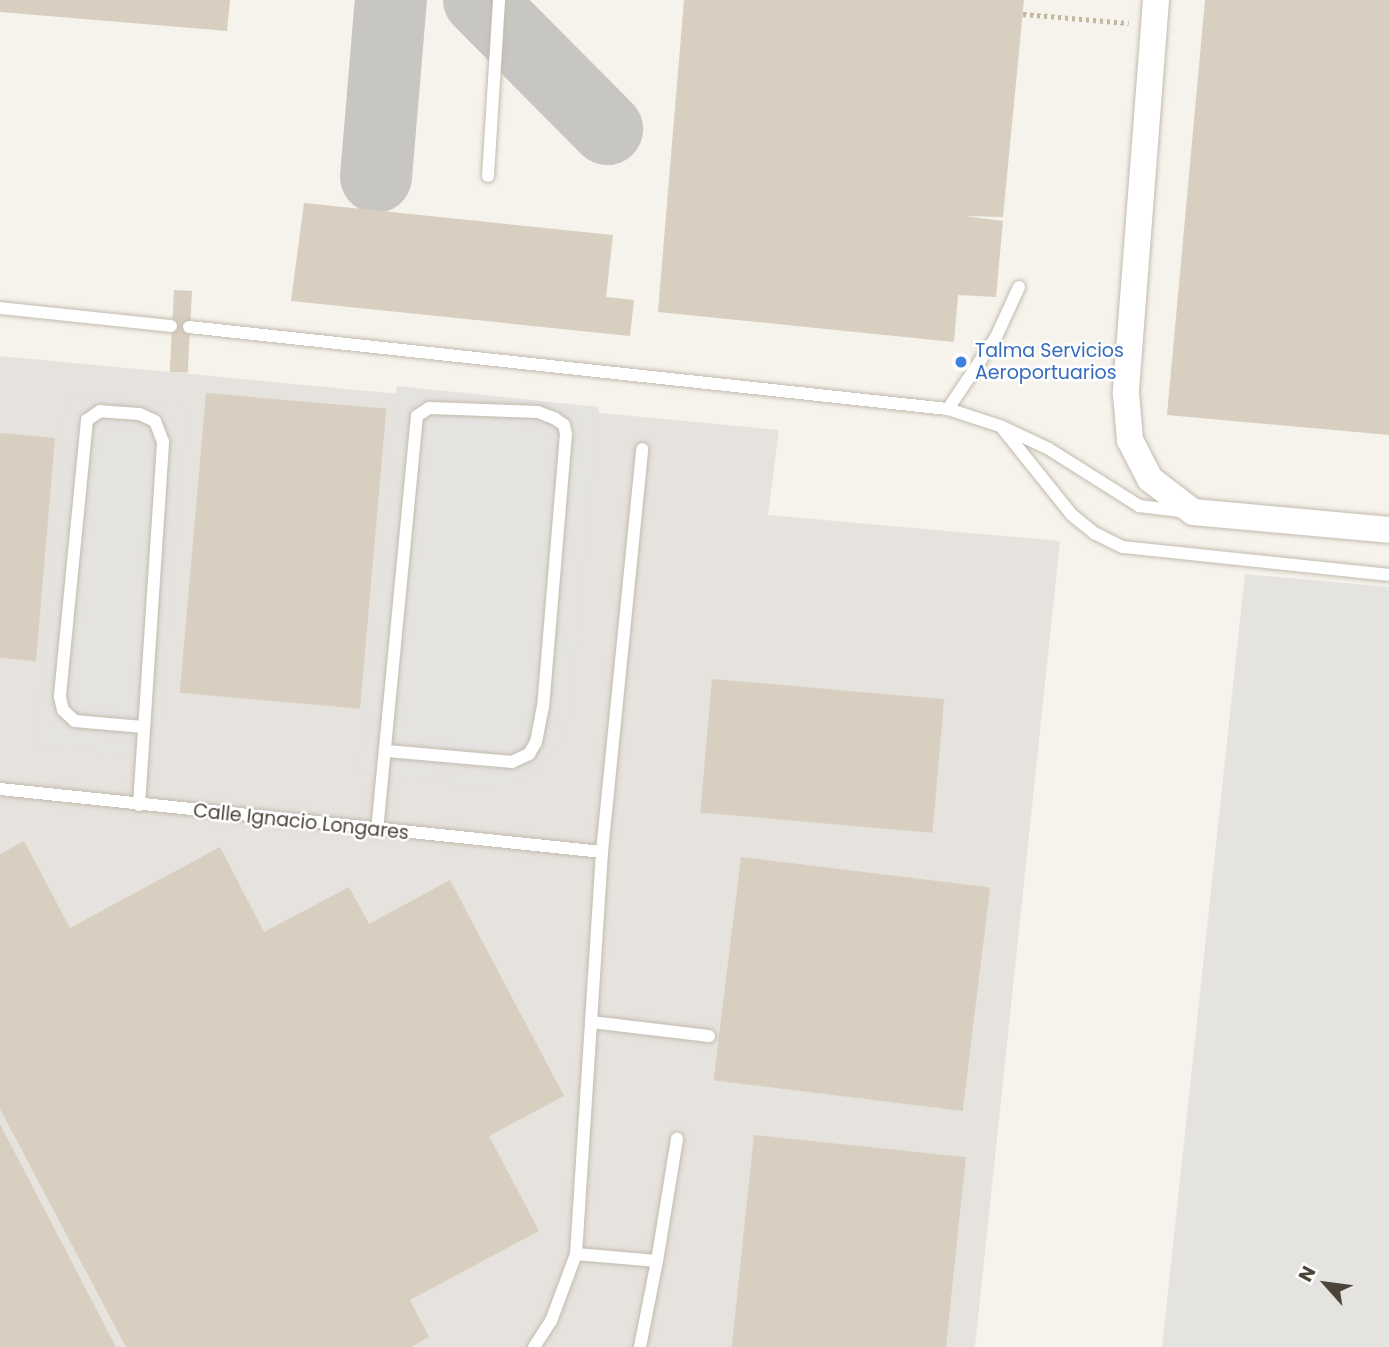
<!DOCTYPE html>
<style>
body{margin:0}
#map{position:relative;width:1389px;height:1347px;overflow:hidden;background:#f6f3ec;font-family:Poppins,sans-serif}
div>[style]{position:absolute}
.industrial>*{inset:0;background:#e6e2dd}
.parking>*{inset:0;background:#e5e3e0;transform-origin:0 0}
.taxiway>*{height:72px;margin:-36px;padding:0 36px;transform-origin:36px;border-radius:36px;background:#c8c6c3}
.building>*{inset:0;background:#d8cfc1;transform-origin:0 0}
.path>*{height:4.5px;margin-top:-2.25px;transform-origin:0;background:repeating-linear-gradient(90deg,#c4b79f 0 3.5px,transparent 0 7px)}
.roads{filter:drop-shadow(0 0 2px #c2bbae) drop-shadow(0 0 2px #c2bbae)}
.lane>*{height:12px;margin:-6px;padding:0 6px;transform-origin:6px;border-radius:6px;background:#fff}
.street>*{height:26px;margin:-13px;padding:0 13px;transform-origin:13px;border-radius:13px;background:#fff}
.dots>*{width:19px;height:19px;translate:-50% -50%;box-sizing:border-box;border:4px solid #fff;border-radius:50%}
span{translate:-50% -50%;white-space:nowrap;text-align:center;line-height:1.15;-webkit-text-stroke:5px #fff;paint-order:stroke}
.shop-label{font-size:19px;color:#366cbe}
.left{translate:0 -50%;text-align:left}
.street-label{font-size:19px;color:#4b4439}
.north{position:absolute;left:1291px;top:1249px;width:70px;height:70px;-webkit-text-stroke:5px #fff;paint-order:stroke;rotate:298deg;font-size:19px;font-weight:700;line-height:28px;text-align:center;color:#4b4439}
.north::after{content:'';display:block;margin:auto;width:24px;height:32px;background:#4b4439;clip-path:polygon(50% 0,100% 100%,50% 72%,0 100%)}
</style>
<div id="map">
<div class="industrial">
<i style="clip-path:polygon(0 356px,779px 430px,768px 515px,1060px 541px,975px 1347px,0 1347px)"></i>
</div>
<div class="parking">
<i style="clip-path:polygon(397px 386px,599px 407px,569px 716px,561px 745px,544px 767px,517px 782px,493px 788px,358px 774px)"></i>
<i style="left:66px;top:396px;width:122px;height:352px;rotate:5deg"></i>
<i style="clip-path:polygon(1245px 574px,1389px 587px,1389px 1347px,1162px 1347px)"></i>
</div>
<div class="taxiway">
<i style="left:479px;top:0;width:182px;rotate:45.2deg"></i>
<i style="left:376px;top:177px;width:178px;rotate:-85.2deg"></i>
</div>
<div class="building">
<i style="clip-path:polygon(0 0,230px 0,227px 31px,0 12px)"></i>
<i style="clip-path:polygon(684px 0,1024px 0,1003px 217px,964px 216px,1003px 221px,996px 297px,958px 295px,954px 342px,658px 312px)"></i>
<i style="clip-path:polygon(1205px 0,1389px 0,1389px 435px,1167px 415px)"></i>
<i style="clip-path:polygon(304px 203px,613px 235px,606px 297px,634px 300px,630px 336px,291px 301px)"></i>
<i style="left:174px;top:290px;width:18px;height:82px;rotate:3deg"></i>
<i style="left:206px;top:393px;width:181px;height:301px;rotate:5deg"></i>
<i style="clip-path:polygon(0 433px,55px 438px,36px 661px,0 658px)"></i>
<i style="left:712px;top:679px;width:233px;height:134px;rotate:5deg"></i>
<i style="clip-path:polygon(24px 841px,70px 928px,220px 847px,264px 932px,349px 887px,369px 924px,450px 880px,564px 1096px,489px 1136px,539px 1231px,410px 1300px,429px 1337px,411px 1347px,126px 1347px,0 1109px,0 854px)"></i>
<i style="left:741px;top:857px;width:251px;height:225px;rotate:7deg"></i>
<i style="clip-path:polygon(0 1124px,116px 1347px,0 1347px)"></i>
<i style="left:754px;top:1135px;width:213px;height:213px;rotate:6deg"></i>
</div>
<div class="path">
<i style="left:1023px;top:14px;width:106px;rotate:4.9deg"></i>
</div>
<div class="roads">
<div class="lane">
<i style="left:488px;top:176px;width:176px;rotate:-86.4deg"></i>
<i style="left:0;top:308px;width:172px;rotate:6deg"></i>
<i style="left:189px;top:327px;width:763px;rotate:6.17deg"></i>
<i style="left:948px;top:409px;width:55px;rotate:18.1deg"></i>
<i style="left:1000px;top:426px;width:54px;rotate:25.1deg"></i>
<i style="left:1049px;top:449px;width:107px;rotate:32.3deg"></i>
<i style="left:1139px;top:506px;width:50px;rotate:6.8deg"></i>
<i style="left:948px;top:409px;width:87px;rotate:-56.3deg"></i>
<i style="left:996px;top:337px;width:55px;rotate:-65.3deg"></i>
<i style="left:1003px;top:429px;width:110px;rotate:51.3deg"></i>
<i style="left:1072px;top:515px;width:28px;rotate:39deg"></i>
<i style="left:1094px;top:533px;width:32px;rotate:26deg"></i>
<i style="left:1123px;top:547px;width:267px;rotate:6deg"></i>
<i style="left:0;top:789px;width:605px;rotate:5.97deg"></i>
<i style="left:139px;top:805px;width:364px;rotate:-86.2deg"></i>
<i style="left:163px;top:442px;width:22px;rotate:-111deg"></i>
<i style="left:155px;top:421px;width:17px;rotate:-156deg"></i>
<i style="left:139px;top:414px;width:39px;rotate:-176deg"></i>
<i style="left:100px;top:411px;width:16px;rotate:145deg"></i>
<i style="left:87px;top:420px;width:278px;rotate:95.6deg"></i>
<i style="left:60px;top:697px;width:13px;rotate:77deg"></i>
<i style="left:63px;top:710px;width:16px;rotate:43deg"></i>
<i style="left:75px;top:721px;width:68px;rotate:5deg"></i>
<i style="left:377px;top:831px;width:417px;rotate:-84.5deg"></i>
<i style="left:417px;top:416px;width:14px;rotate:-34deg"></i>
<i style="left:429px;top:408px;width:109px;rotate:2.1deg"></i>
<i style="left:538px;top:412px;width:17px;rotate:21deg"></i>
<i style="left:554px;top:418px;width:12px;rotate:35deg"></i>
<i style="left:564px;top:425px;width:9px;rotate:77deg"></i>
<i style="left:566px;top:434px;width:273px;rotate:94.8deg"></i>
<i style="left:543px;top:706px;width:37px;rotate:101deg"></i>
<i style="left:536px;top:742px;width:14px;rotate:120deg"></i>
<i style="left:529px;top:754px;width:19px;rotate:155deg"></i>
<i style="left:512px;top:762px;width:125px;rotate:-175deg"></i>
<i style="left:591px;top:1022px;width:119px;rotate:6.8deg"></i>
<i style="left:576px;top:1254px;width:81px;rotate:4.9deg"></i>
<i style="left:657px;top:1261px;width:88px;rotate:101.2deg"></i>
<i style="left:657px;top:1261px;width:124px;rotate:-80.7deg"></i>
<i style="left:534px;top:1347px;width:31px;rotate:-57deg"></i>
<i style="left:551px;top:1321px;width:72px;rotate:-69.5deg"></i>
<i style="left:576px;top:1254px;width:403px;rotate:-86.3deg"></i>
<i style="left:602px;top:852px;width:405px;rotate:-84.3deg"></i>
</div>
<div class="street">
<i style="left:1156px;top:0;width:395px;rotate:94.4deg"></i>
<i style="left:1126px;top:394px;width:46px;rotate:85deg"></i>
<i style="left:1130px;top:440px;width:44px;rotate:62.9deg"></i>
<i style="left:1150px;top:479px;width:54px;rotate:37.5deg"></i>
<i style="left:1193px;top:512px;width:197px;rotate:5.2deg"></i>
</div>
</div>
<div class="dots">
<i style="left:961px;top:362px;background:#3f7fe0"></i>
</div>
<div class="shop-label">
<span class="left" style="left:975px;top:362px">Talma Servicios<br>Aeroportuarios</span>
</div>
<div class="street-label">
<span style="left:301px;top:822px;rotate:6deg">Calle Ignacio Longares</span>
</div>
<div class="north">N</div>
</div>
